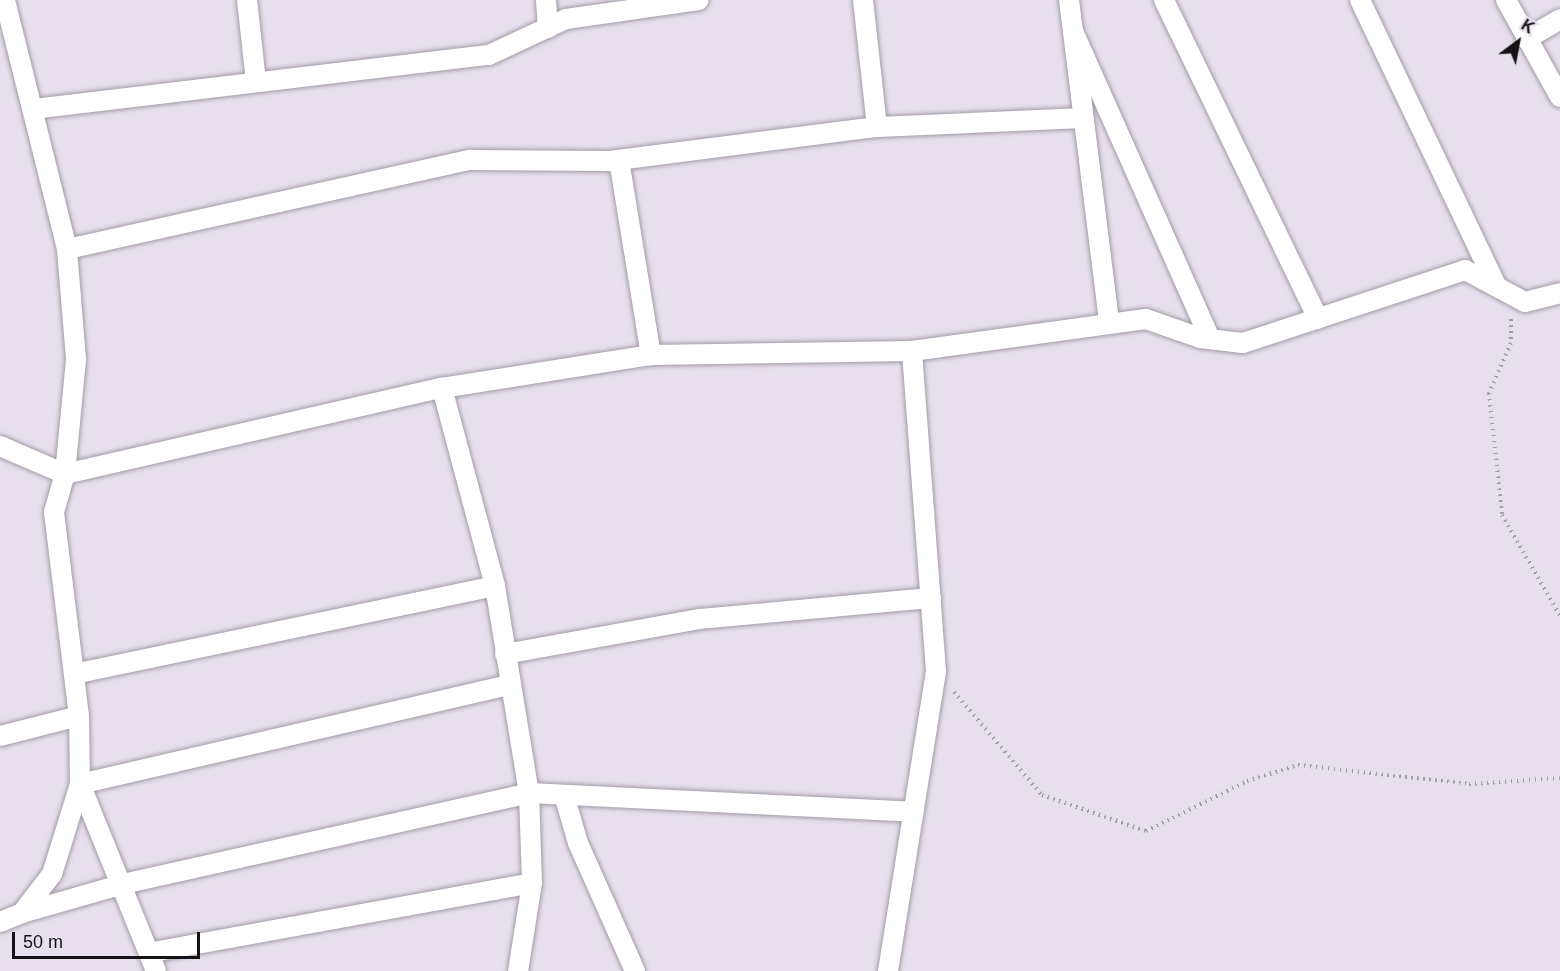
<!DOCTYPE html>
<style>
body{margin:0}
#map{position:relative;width:1560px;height:971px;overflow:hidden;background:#e7e0ec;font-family:Arial,sans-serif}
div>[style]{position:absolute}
.path>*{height:4px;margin-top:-2px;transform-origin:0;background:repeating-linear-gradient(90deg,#a39da7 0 1.5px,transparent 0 6px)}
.roads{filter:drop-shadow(0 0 2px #a29ba6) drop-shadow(0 0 2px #a29ba6)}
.minor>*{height:20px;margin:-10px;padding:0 10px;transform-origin:10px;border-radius:10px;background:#fff}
span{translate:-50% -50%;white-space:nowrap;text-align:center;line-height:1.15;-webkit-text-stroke:4.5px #e7e0ec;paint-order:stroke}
.north{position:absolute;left:1488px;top:12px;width:60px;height:60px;-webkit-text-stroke:4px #e7e0ec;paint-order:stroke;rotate:32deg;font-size:16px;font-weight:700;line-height:24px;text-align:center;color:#151216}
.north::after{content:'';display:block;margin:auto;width:21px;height:27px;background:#151216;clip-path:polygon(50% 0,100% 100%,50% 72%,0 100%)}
.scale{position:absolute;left:12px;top:932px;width:188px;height:27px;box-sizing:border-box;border:3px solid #151216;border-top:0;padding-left:8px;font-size:18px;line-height:21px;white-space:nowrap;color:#151216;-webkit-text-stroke:4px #e7e0ec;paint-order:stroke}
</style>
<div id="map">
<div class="path">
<i style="left:1511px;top:319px;width:24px;rotate:90deg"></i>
<i style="left:1511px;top:343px;width:55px;rotate:113.7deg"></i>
<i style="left:1489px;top:393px;width:123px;rotate:83.9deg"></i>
<i style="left:1502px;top:515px;width:116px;rotate:60.1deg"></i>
<i style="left:954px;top:692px;width:135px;rotate:49.5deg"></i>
<i style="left:1042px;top:795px;width:110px;rotate:19.1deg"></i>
<i style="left:1146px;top:831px;width:113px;rotate:-26.3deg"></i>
<i style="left:1247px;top:781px;width:53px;rotate:-17.4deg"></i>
<i style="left:1298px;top:765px;width:172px;rotate:6.3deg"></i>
<i style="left:1469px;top:784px;width:91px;rotate:-3.8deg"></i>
</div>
<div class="roads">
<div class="minor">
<i style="left:247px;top:0;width:82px;rotate:83.7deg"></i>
<i style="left:546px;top:0;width:28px;rotate:86deg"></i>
<i style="left:863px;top:0;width:128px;rotate:83.7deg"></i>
<i style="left:1069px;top:0;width:325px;rotate:82.9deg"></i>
<i style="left:1164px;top:0;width:354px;rotate:64.2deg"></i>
<i style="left:1360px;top:0;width:316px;rotate:64.5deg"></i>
<i style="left:1506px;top:0;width:111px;rotate:60.9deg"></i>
<i style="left:1073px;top:31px;width:337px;rotate:66deg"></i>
<i style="left:1526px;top:39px;width:39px;rotate:-30deg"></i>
<i style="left:34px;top:109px;width:458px;rotate:-6.8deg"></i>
<i style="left:489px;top:55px;width:85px;rotate:-25.1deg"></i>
<i style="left:566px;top:19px;width:134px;rotate:-8.1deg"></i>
<i style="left:619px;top:160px;width:198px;rotate:80.7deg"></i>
<i style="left:67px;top:249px;width:413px;rotate:-12.5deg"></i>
<i style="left:470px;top:160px;width:140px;rotate:0.4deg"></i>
<i style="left:610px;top:161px;width:269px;rotate:-7.3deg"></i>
<i style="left:877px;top:127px;width:206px;rotate:-2.5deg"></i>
<i style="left:442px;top:388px;width:205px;rotate:75deg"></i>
<i style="left:495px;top:586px;width:210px;rotate:80.7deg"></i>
<i style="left:529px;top:793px;width:90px;rotate:88.1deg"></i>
<i style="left:532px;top:883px;width:89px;rotate:99deg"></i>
<i style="left:0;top:446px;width:71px;rotate:23.3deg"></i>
<i style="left:65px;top:474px;width:387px;rotate:-12.9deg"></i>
<i style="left:442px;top:388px;width:212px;rotate:-9deg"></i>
<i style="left:651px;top:355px;width:261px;rotate:-0.9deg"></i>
<i style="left:912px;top:351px;width:236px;rotate:-7.8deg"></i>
<i style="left:1146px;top:319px;width:57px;rotate:19.4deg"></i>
<i style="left:1200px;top:338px;width:43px;rotate:6.6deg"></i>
<i style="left:1243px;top:343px;width:234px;rotate:-18.2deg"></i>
<i style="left:1465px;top:270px;width:68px;rotate:28.1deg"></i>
<i style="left:1525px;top:302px;width:36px;rotate:-14deg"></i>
<i style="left:505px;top:654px;width:198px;rotate:-10.2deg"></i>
<i style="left:700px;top:619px;width:232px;rotate:-5.2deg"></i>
<i style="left:74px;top:674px;width:430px;rotate:-11.8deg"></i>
<i style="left:0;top:736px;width:81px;rotate:-14.2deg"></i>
<i style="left:564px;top:795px;width:50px;rotate:73.7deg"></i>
<i style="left:578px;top:843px;width:140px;rotate:66deg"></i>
<i style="left:22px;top:913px;width:105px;rotate:-16deg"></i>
<i style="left:123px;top:884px;width:416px;rotate:-12.6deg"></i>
<i style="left:529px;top:793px;width:385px;rotate:2.8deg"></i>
<i style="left:0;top:922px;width:24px;rotate:-22deg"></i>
<i style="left:22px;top:913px;width:49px;rotate:-52.4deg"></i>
<i style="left:52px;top:874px;width:94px;rotate:-72.7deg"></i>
<i style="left:80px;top:784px;width:68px;rotate:-90.8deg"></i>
<i style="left:79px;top:716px;width:206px;rotate:-97deg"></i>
<i style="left:54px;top:512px;width:40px;rotate:-74deg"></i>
<i style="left:65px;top:474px;width:116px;rotate:-84.5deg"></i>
<i style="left:76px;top:359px;width:110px;rotate:-94.7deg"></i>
<i style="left:67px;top:249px;width:257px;rotate:-104deg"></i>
<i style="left:153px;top:952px;width:385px;rotate:-10.3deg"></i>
<i style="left:156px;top:971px;width:202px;rotate:-112.1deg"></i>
<i style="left:80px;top:784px;width:440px;rotate:-13deg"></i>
<i style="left:888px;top:971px;width:304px;rotate:-80.9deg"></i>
<i style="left:936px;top:671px;width:321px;rotate:-94.3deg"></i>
</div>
</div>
<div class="north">K</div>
<div class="scale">50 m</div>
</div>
